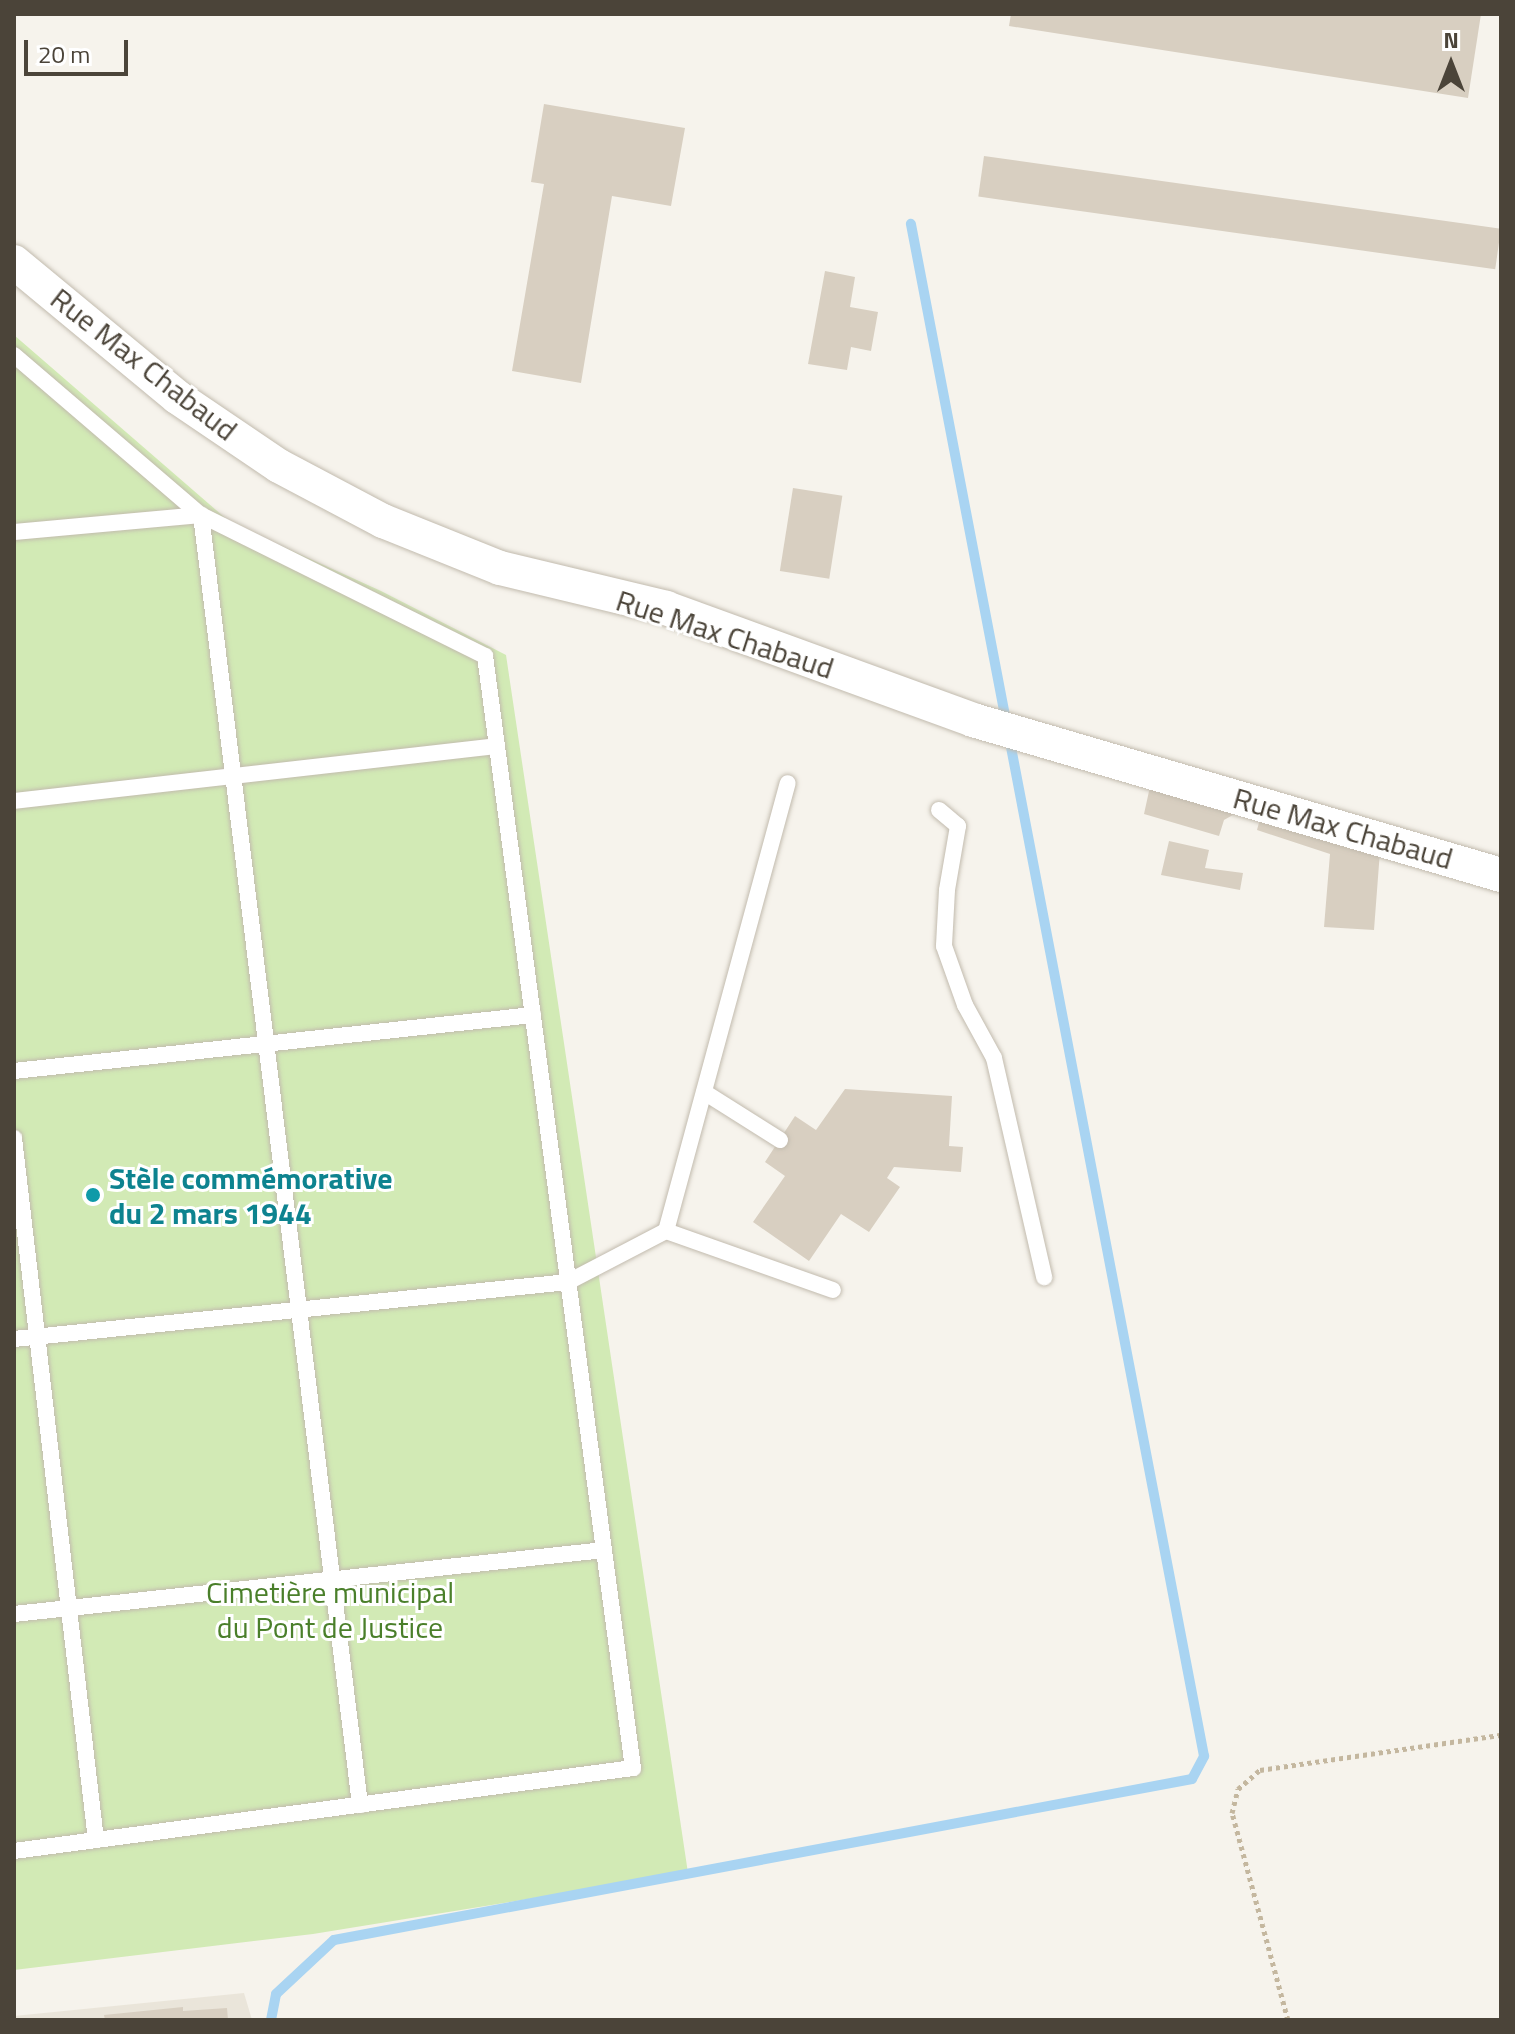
<!DOCTYPE html>
<meta charset="utf-8">
<style>
body{margin:0}
#map{position:relative;width:1515px;height:2034px;overflow:hidden;background:#f6f3ec;font-family:"Titillium Web",sans-serif}
div>[style]{position:absolute}
.residential>*{inset:0;background:#eae5da}
.green>*{inset:0;background:#d2eab5}
.stream>*{height:10px;margin:-5px;padding:0 5px;transform-origin:5px;border-radius:5px;background:#a9d4f2}
.building>*{inset:0;background:#d8cfc1;transform-origin:0 0}
.path>*{height:5px;margin-top:-2.5px;transform-origin:0;background:repeating-linear-gradient(90deg,#c4b79f 0 4px,transparent 0 8px)}
.roads{filter:drop-shadow(0 0 2px #c2bbae) drop-shadow(0 0 2px #c2bbae)}
.lane>*{height:16px;margin:-8px;padding:0 8px;transform-origin:8px;border-radius:8px;background:#fff}
.street>*{height:34px;margin:-17px;padding:0 17px;transform-origin:17px;border-radius:17px;background:#fff}
.dots>*{width:22px;height:22px;translate:-50% -50%;box-sizing:border-box;border:4px solid #fff;border-radius:50%}
span{translate:-50% -50%;white-space:nowrap;text-align:center;line-height:1.15;-webkit-text-stroke:6px #fff;paint-order:stroke}
.street-label{font-size:30px;color:#4b4439}
.culture-label{font-size:30px;color:#0d838f;font-weight:700}
.left{translate:0 -50%;text-align:left}
.park-label{font-size:30px;color:#4a7f2a}
.frame{position:absolute;inset:0;border:16px solid #4b4439;pointer-events:none}
.north{position:absolute;left:1411px;top:24px;width:80px;height:80px;-webkit-text-stroke:6px #fff;paint-order:stroke;rotate:0deg;font-size:22px;font-weight:700;line-height:32px;text-align:center;color:#4b4439}
.north::after{content:'';display:block;margin:auto;width:28px;height:36px;background:#4b4439;clip-path:polygon(50% 0,100% 100%,50% 72%,0 100%)}
.scale{position:absolute;left:24px;top:40px;width:104px;height:36px;box-sizing:border-box;border:4px solid #4b4439;border-top:0;padding-left:10px;font-size:24px;line-height:28px;white-space:nowrap;color:#4b4439;-webkit-text-stroke:6px #fff;paint-order:stroke}
</style>
<div id="map">
<div class="residential">
<i style="clip-path:polygon(244px 1993px,252px 2020px,14px 2020px,14px 2016px)"></i>
</div>
<div class="green">
<i style="clip-path:polygon(14px 335px,231px 523px,381px 591px,506px 655px,688px 1873px,313px 1934px,14px 1970px)"></i>
</div>
<div class="stream">
<i style="left:271px;top:2020px;width:26px;rotate:-79deg"></i>
<i style="left:276px;top:1994px;width:79px;rotate:-43deg"></i>
<i style="left:334px;top:1940px;width:873px;rotate:-10.63deg"></i>
<i style="left:1192px;top:1779px;width:26px;rotate:-62deg"></i>
<i style="left:1204px;top:1756px;width:1560px;rotate:-100.83deg"></i>
</div>
<div class="building">
<i style="clip-path:polygon(1011px 14px,1481px 14px,1468px 98px,1009px 26px)"></i>
<i style="clip-path:polygon(544px 104px,685px 128px,671px 206px,612px 196px,581px 383px,512px 371px,544px 184px,531px 182px)"></i>
<i style="left:984px;top:156px;width:522px;height:41px;rotate:8deg"></i>
<i style="clip-path:polygon(825px 271px,855px 277px,850px 307px,878px 312px,871px 351px,851px 347px,847px 370px,808px 364px)"></i>
<i style="left:793px;top:488px;width:50px;height:84px;rotate:9deg"></i>
<i style="clip-path:polygon(1151px 782px,1238px 812px,1224px 820px,1219px 836px,1144px 814px)"></i>
<i style="clip-path:polygon(1261px 815px,1380px 851px,1374px 930px,1324px 927px,1330px 854px,1257px 830px)"></i>
<i style="clip-path:polygon(1169px 841px,1209px 850px,1205px 868px,1243px 873px,1240px 890px,1161px 875px)"></i>
<i style="clip-path:polygon(845px 1089px,952px 1096px,949px 1146px,963px 1147px,961px 1172px,894px 1167px,887px 1178px,900px 1187px,869px 1232px,841px 1214px,809px 1261px,753px 1222px,785px 1176px,765px 1162px,795px 1116px,816px 1130px)"></i>
<i style="clip-path:polygon(183px 2007px,183px 2011px,227px 2008px,228px 2020px,105px 2020px,104px 2015px)"></i>
</div>
<div class="path">
<i style="left:1288px;top:2020px;width:214px;rotate:-105.1deg"></i>
<i style="left:1232px;top:1813px;width:25px;rotate:-76deg"></i>
<i style="left:1238px;top:1789px;width:29px;rotate:-41deg"></i>
<i style="left:1260px;top:1770px;width:244px;rotate:-8.3deg"></i>
</div>
<div class="roads">
<div class="lane">
<i style="left:14px;top:355px;width:246px;rotate:40.6deg"></i>
<i style="left:201px;top:515px;width:317px;rotate:26.4deg"></i>
<i style="left:485px;top:656px;width:1122px;rotate:82.42deg"></i>
<i style="left:633px;top:1768px;width:625px;rotate:172.36deg"></i>
<i style="left:14px;top:532px;width:188px;rotate:-5.2deg"></i>
<i style="left:201px;top:515px;width:1300px;rotate:82.97deg"></i>
<i style="left:14px;top:801px;width:486px;rotate:-6.5deg"></i>
<i style="left:939px;top:810px;width:25px;rotate:40deg"></i>
<i style="left:958px;top:826px;width:65px;rotate:99.8deg"></i>
<i style="left:947px;top:890px;width:56px;rotate:93.1deg"></i>
<i style="left:944px;top:946px;width:63px;rotate:70.4deg"></i>
<i style="left:965px;top:1005px;width:60px;rotate:61.3deg"></i>
<i style="left:994px;top:1058px;width:225px;rotate:77.1deg"></i>
<i style="left:14px;top:1071px;width:522px;rotate:-6.16deg"></i>
<i style="left:704px;top:1092px;width:90px;rotate:32.3deg"></i>
<i style="left:14px;top:1138px;width:707px;rotate:83.34deg"></i>
<i style="left:666px;top:1231px;width:464px;rotate:-74.8deg"></i>
<i style="left:14px;top:1339px;width:557px;rotate:-5.87deg"></i>
<i style="left:568px;top:1282px;width:110px;rotate:-27.5deg"></i>
<i style="left:666px;top:1231px;width:177px;rotate:19.5deg"></i>
<i style="left:14px;top:1614px;width:593px;rotate:-6.19deg"></i>
</div>
<div class="street">
<i style="left:14px;top:262px;width:212px;rotate:39.6deg"></i>
<i style="left:177px;top:397px;width:123px;rotate:34.1deg"></i>
<i style="left:279px;top:466px;width:118px;rotate:27.9deg"></i>
<i style="left:383px;top:521px;width:126px;rotate:21.9deg"></i>
<i style="left:500px;top:568px;width:171px;rotate:13.5deg"></i>
<i style="left:666px;top:608px;width:327px;rotate:20deg"></i>
<i style="left:973px;top:720px;width:550px;rotate:16.36deg"></i>
</div>
</div>
<div class="dots">
<i style="left:93px;top:1195px;background:#0f9aa8"></i>
</div>
<div class="street-label">
<span style="left:144px;top:364px;rotate:38deg">Rue Max Chabaud</span>
<span style="left:725px;top:634px;rotate:18deg">Rue Max Chabaud</span>
<span style="left:1343px;top:828px;rotate:16deg">Rue Max Chabaud</span>
</div>
<div class="culture-label">
<span class="left" style="left:109px;top:1195px">Stèle commémorative<br>du 2 mars 1944</span>
</div>
<div class="park-label">
<span style="left:330px;top:1609px">Cimetière municipal<br>du Pont de Justice</span>
</div>
<div class="frame"></div>
<div class="north">N</div>
<div class="scale">20 m</div>
</div>
